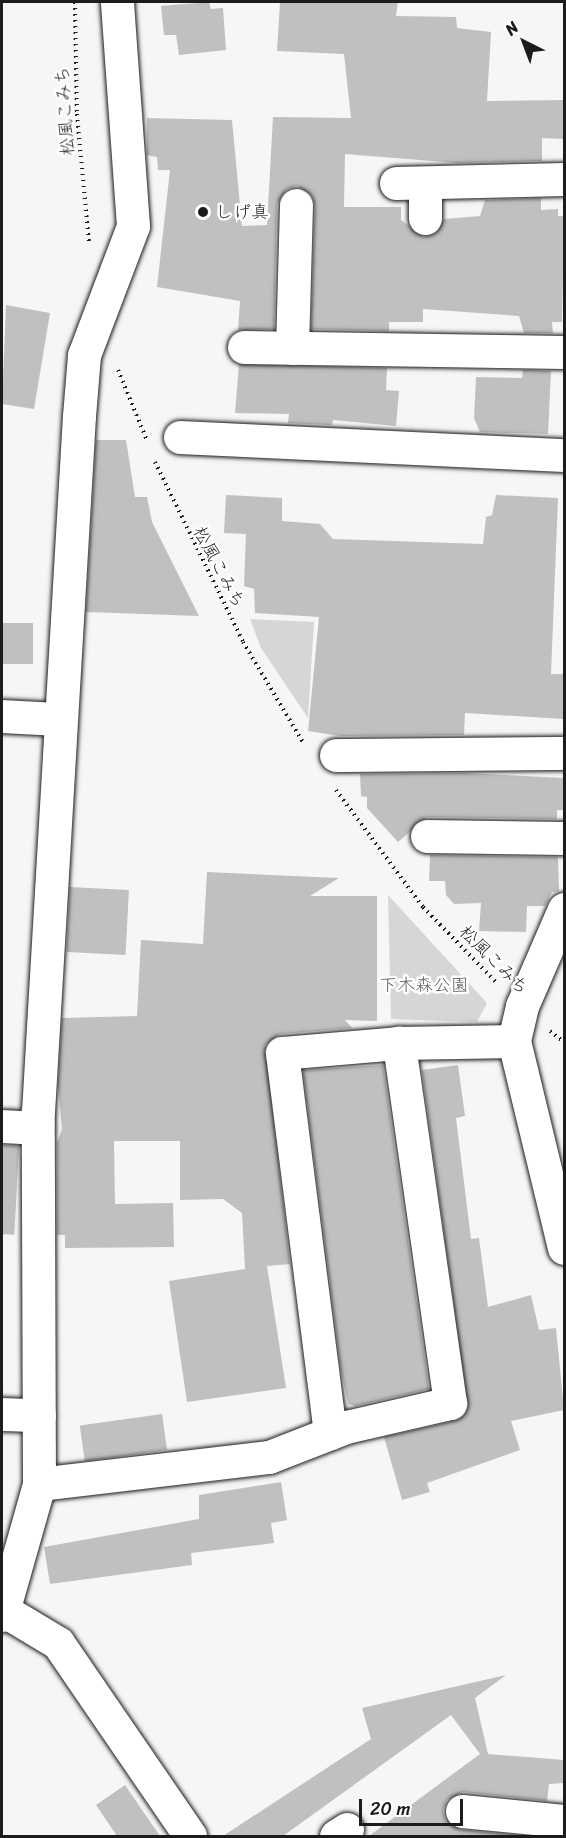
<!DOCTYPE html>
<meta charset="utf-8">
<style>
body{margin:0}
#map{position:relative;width:566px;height:1838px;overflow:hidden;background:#f6f6f6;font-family:Sriracha,"Klee One",sans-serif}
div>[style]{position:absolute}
.green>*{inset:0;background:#d6d6d6}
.building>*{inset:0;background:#c0c0c0;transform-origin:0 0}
.path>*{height:4px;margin-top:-2px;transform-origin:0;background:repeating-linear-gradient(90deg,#1c1c1c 0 1.5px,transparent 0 6px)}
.roads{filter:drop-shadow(0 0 2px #1c1c1c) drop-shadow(0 0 2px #1c1c1c)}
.minor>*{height:33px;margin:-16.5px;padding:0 16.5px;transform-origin:16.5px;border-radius:16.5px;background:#fff}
.dots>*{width:16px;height:16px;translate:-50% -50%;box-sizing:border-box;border:3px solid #fff;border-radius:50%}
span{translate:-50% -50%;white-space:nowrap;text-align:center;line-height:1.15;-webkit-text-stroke:5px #fff;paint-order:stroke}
.street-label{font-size:18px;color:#1c1c1c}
.poi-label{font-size:18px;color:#1c1c1c}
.left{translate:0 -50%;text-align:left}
.park-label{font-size:18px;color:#5d5d5d}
.frame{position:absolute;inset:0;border:3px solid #1c1c1c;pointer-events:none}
.north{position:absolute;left:494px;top:12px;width:60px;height:60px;-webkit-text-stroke:4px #fff;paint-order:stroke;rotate:318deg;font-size:16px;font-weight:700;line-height:24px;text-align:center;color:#1c1c1c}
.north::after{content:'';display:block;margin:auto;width:21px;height:27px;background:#1c1c1c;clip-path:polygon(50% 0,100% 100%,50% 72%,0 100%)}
.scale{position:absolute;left:359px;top:1799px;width:104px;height:27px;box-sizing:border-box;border:3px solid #1c1c1c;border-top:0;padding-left:8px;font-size:18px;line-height:21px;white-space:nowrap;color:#1c1c1c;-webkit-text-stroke:4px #fff;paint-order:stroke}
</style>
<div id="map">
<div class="green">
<i style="clip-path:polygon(250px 619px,314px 622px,308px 718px,261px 648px)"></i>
<i style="clip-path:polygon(388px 895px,487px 1003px,477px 1022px,391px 1019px)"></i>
</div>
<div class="building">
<i style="clip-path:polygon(209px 2px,211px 9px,223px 8px,226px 50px,179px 55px,176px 35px,164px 35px,161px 6px)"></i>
<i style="clip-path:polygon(280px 2px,398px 2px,396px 16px,456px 17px,457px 28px,491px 32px,487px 101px,564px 100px,564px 139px,542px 138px,542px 161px,457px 163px,345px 154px,344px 207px,401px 207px,401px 220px,424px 237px,435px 234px,444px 219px,480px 216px,485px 200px,541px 198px,541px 210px,558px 209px,558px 216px,564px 216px,562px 322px,552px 322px,553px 333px,524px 333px,519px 316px,423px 309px,423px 322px,389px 322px,389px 331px,311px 329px,315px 206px,312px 196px,297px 186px,287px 189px,277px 204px,274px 329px,238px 330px,240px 301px,157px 287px,170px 170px,158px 170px,157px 157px,147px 155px,147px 118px,232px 120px,242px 226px,267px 225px,273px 117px,351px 118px,344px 54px,277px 51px)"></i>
<i style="clip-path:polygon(6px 305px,50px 313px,34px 409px,2px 404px)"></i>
<i style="clip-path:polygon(239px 364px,387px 368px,386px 390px,399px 391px,396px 426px,333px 420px,332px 425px,288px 423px,289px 414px,235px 413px)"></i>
<i style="clip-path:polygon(523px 370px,551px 371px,548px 434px,480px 432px,474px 418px,476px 377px,522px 378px)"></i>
<i style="clip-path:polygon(96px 440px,126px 440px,135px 497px,147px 497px,152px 522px,199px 616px,86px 612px)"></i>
<i style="clip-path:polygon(226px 495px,282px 498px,282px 521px,320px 524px,333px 539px,483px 544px,486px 517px,492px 515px,496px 495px,558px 498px,551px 674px,564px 674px,564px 719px,465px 713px,464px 735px,340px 736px,308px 731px,319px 617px,255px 613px,254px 589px,244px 586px,246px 534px,224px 533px)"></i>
<i style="left:2px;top:623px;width:31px;height:41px"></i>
<i style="clip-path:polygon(463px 773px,564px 778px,564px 810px,557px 810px,557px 819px,427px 817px,398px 842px,367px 808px,367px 797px,361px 796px,360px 774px)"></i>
<i style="clip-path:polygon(430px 855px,558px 857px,559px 891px,552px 892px,545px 906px,527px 906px,526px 932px,479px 931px,481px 903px,454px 904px,446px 895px,445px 881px,429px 881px)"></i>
<i style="clip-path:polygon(207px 872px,339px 878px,310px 896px,377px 896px,377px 1021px,345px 1020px,352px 1028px,280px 1034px,265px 1045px,290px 1264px,267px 1266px,286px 1388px,187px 1402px,169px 1281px,245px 1269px,242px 1213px,223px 1199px,180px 1200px,180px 1141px,114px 1141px,115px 1204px,173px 1203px,174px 1247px,65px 1248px,65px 1235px,57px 1235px,57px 1143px,62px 1129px,58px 1085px,62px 1018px,137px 1016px,141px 940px,203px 944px)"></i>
<i style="left:70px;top:887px;width:59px;height:65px;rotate:3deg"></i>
<i style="clip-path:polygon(383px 1065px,429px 1389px,355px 1406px,348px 1404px,341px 1370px,303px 1070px)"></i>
<i style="clip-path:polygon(458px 1065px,465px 1116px,456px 1118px,471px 1239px,479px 1238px,488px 1307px,531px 1295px,539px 1330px,556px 1328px,564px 1410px,511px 1421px,520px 1450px,427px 1483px,430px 1492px,402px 1500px,384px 1437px,454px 1421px,468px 1409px,422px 1070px)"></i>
<i style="left:2px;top:1145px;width:17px;height:89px;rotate:3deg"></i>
<i style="left:162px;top:1414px;width:36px;height:83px;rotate:82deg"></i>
<i style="clip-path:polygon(281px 1482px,287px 1520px,271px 1523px,274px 1543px,191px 1553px,192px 1565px,50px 1584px,44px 1547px,199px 1519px,199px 1495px)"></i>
<i style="clip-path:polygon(506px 1675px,475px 1698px,488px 1754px,564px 1760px,564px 1783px,549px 1784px,547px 1801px,463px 1792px,447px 1800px,443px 1810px,445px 1819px,460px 1830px,530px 1836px,369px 1836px,480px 1754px,451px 1715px,283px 1836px,223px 1836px,371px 1739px,362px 1708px)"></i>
<i style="clip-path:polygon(125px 1785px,160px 1836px,117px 1836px,96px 1805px)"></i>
</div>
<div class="path">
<i style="left:75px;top:2px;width:112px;rotate:89deg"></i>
<i style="left:77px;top:114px;width:130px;rotate:84.7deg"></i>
<i style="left:118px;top:370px;width:74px;rotate:67.6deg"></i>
<i style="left:155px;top:462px;width:200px;rotate:63.9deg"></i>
<i style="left:243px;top:642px;width:119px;rotate:59.1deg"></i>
<i style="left:336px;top:790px;width:146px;rotate:53.4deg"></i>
<i style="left:423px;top:907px;width:105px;rotate:45.8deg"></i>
<i style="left:550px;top:1031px;width:18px;rotate:38deg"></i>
</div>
<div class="roads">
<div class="minor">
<i style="left:396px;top:183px;width:168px;rotate:-1.4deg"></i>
<i style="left:425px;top:218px;width:35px;rotate:-90deg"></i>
<i style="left:244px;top:347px;width:320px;rotate:0.9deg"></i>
<i style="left:292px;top:348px;width:143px;rotate:-88.4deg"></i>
<i style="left:180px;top:437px;width:384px;rotate:2.7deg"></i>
<i style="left:2px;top:716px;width:58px;rotate:3deg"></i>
<i style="left:336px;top:755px;width:228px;rotate:-0.5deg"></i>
<i style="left:427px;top:836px;width:137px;rotate:0.8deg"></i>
<i style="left:564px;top:909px;width:106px;rotate:113.4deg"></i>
<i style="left:522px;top:1006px;width:36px;rotate:103deg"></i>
<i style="left:514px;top:1041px;width:213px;rotate:76.4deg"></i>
<i style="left:2px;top:1126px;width:35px;rotate:3deg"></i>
<i style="left:2px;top:1414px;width:37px;rotate:2deg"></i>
<i style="left:330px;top:1433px;width:383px;rotate:-97.2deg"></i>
<i style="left:282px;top:1053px;width:117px;rotate:-4.9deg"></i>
<i style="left:39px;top:1484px;width:232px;rotate:-6.7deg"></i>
<i style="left:269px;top:1457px;width:83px;rotate:-21.3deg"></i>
<i style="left:346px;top:1427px;width:107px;rotate:-13deg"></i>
<i style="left:450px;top:1403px;width:364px;rotate:-98.1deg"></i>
<i style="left:399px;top:1043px;width:115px;rotate:-1deg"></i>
<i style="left:3px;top:1610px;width:64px;rotate:31deg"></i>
<i style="left:58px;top:1643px;width:234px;rotate:55.6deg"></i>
<i style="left:2px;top:1615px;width:136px;rotate:-74.2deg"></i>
<i style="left:39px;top:1484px;width:372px;rotate:-90.2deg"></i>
<i style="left:38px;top:1112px;width:697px;rotate:-86.63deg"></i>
<i style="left:79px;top:416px;width:61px;rotate:-85.3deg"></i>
<i style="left:84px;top:355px;width:138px;rotate:-69.2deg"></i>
<i style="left:133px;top:226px;width:225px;rotate:-94.1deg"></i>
<i style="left:462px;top:1811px;width:102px;rotate:5.6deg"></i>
<i style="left:336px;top:1836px;width:13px;rotate:-32deg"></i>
</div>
</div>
<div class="dots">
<i style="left:203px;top:212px;background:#1c1c1c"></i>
</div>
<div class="street-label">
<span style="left:65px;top:111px;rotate:-94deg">松風こみち</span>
<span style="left:219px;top:567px;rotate:62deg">松風こみち</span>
<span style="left:494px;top:960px;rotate:45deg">松風こみち</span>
</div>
<div class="poi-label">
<span class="left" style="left:215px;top:212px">しげ真</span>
</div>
<div class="park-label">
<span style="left:424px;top:985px">下木森公園</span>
</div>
<div class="frame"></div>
<div class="north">N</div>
<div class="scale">20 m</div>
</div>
